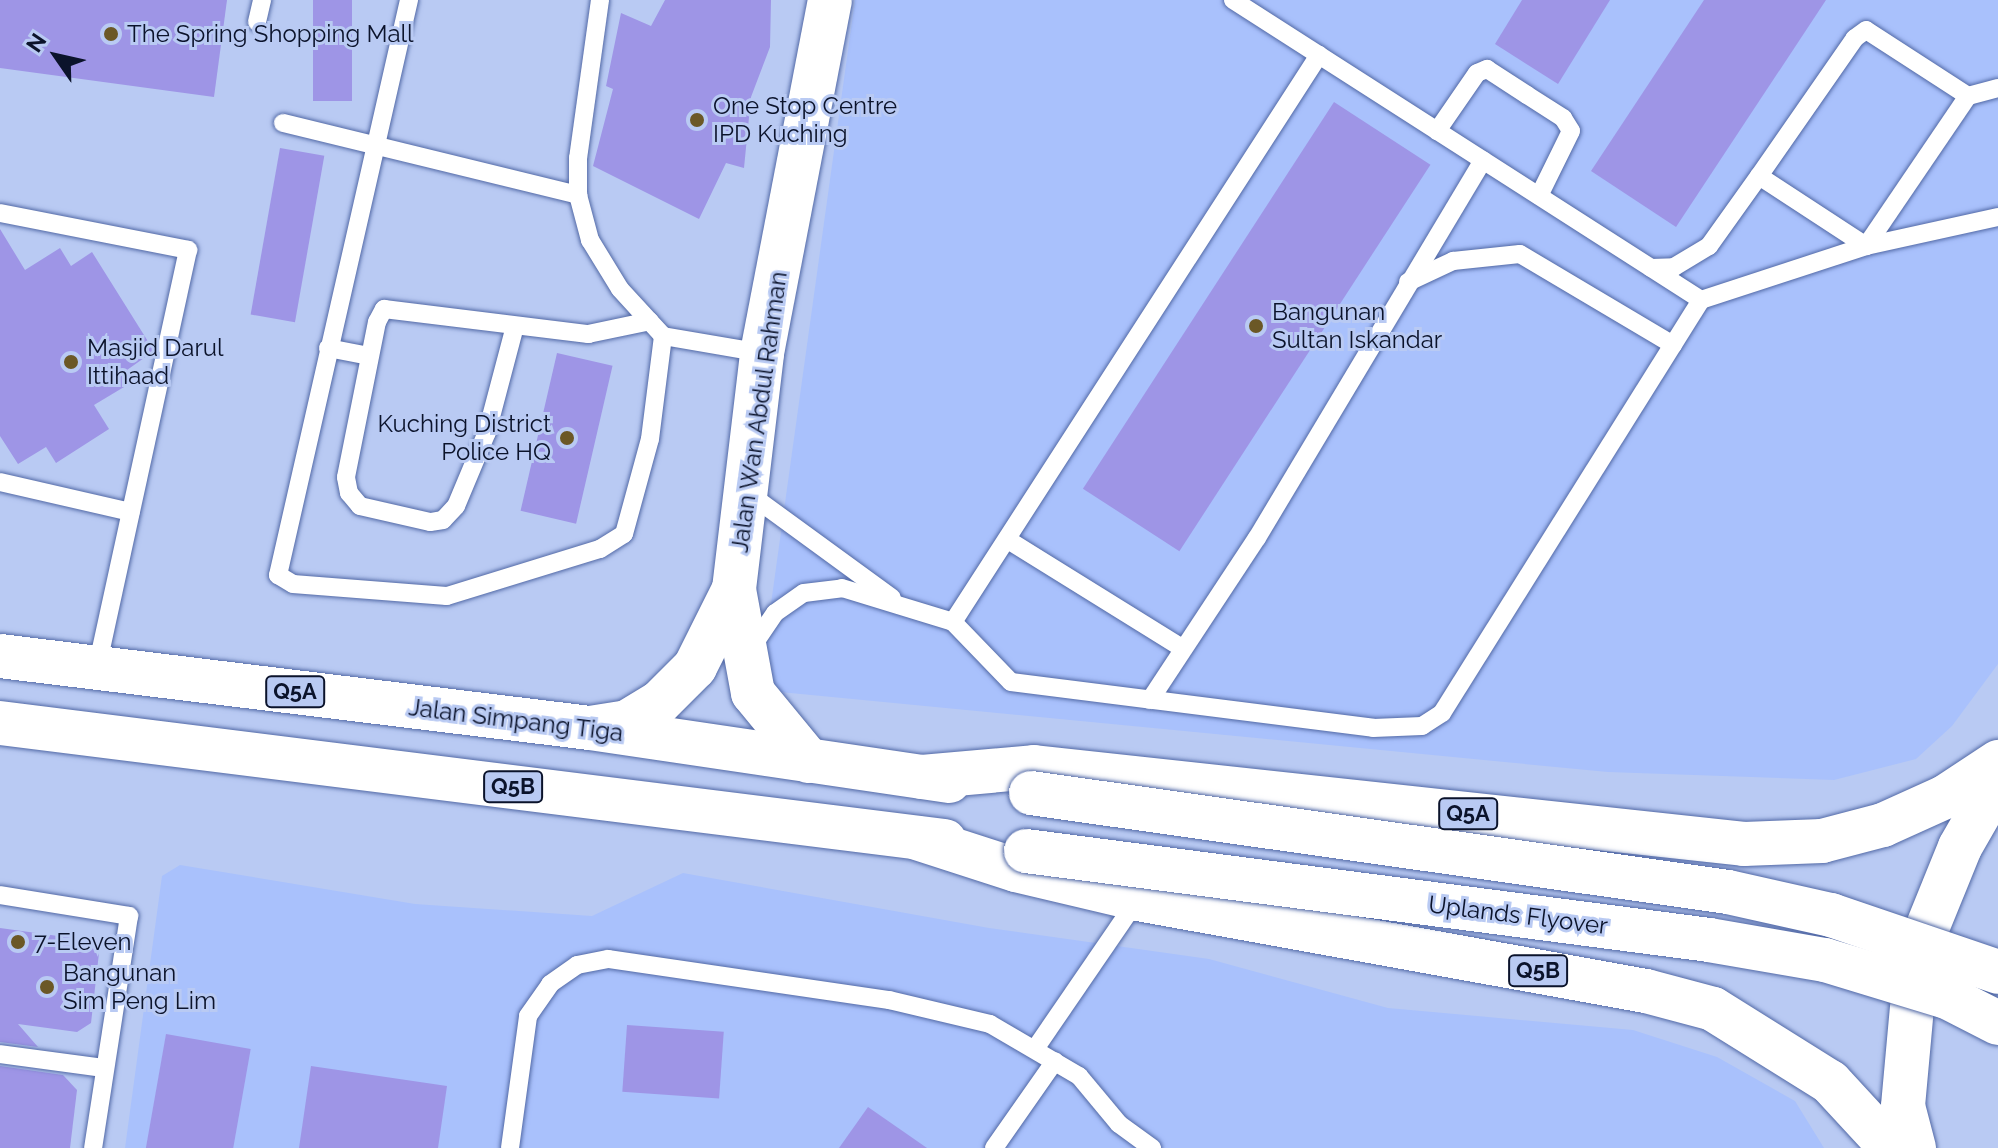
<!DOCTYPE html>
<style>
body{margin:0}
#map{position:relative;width:1998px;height:1148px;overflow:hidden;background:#b9caf3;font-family:Raleway,sans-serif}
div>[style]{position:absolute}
.built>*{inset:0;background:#a9c1fc}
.building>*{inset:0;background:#9e95e6;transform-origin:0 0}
.roads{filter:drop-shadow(0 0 2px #5269a6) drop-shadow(0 0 2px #5269a6)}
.lane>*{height:18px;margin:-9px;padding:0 9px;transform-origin:9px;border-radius:9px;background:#fff}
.secondary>*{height:44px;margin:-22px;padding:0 22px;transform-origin:22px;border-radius:22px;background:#fff}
.primary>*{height:44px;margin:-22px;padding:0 22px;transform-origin:22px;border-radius:22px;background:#fff}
.bridges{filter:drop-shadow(0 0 2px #5269a6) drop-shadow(0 0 2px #5269a6)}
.primary-bridge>*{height:44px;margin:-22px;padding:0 22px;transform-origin:22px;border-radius:22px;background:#fff}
.dots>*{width:22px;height:22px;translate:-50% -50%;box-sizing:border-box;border:4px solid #b9caf3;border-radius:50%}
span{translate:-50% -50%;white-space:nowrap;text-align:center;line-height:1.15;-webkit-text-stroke:6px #b9caf3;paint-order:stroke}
.shield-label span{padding:2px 6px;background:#b9caf3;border:2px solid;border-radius:6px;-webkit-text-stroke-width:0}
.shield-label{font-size:22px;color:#0b132b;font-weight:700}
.poi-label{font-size:24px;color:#0b132b}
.left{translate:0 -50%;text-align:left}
.right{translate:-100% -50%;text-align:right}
.street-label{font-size:24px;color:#0b132b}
.north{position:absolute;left:16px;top:16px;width:80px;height:80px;-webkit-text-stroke:6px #b9caf3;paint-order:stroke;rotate:304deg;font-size:22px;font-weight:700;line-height:32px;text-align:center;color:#0b132b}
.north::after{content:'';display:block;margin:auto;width:28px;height:36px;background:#0b132b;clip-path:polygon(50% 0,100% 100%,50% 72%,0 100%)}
</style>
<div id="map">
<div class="built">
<i style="clip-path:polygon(855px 0,1998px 0,1998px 664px,1952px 726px,1916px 759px,1834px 780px,1608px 772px,759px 690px)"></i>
<i style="clip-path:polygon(180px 865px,415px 904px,592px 916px,683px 873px,989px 928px,1209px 959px,1388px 1008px,1633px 1030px,1717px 1057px,1795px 1101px,1824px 1148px,125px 1148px,162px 876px)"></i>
</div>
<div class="building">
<i style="clip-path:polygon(0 0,227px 0,214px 97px,0 68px)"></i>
<i style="left:313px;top:0;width:39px;height:101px"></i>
<i style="clip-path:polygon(665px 0,771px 0,770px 47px,751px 97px,744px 168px,726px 163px,699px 219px,593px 166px,613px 89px,606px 86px,621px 13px,651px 26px)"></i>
<i style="clip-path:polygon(1522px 0,1610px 0,1558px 84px,1495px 44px)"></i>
<i style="clip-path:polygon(1704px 0,1826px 0,1676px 227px,1591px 171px)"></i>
<i style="left:1334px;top:102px;width:115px;height:461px;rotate:33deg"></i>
<i style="left:280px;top:148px;width:45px;height:169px;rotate:10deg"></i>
<i style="clip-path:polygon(0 229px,25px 270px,60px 248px,71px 266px,92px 252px,154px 351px,127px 370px,134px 381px,94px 405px,109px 429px,56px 463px,46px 447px,18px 464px,0 436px)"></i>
<i style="left:557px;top:353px;width:57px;height:162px;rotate:13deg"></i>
<i style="clip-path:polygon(0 928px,87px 940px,99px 953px,91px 1023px,77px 1032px,18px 1024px,38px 1047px,0 1042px)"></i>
<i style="left:627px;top:1025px;width:97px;height:67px;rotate:4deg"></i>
<i style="left:166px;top:1034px;width:86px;height:116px;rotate:10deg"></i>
<i style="clip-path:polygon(0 1066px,63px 1075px,77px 1090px,70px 1148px,0 1148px)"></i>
<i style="clip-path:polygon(311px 1066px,447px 1086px,438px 1148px,299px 1148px)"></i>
<i style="clip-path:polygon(868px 1107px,927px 1148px,839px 1148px)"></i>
</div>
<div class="roads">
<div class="lane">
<i style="left:409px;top:0;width:590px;rotate:102.83deg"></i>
<i style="left:278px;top:575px;width:17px;rotate:31deg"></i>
<i style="left:293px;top:584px;width:154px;rotate:4.5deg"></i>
<i style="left:447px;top:596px;width:160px;rotate:-17.1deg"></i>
<i style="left:600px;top:549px;width:28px;rotate:-32deg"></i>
<i style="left:624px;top:534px;width:98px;rotate:-74.7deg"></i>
<i style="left:650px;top:439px;width:104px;rotate:-82.8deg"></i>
<i style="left:600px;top:0;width:160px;rotate:97.9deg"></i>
<i style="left:578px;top:158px;width:37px;rotate:90deg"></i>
<i style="left:578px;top:195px;width:47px;rotate:75.1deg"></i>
<i style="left:590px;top:240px;width:57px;rotate:58.5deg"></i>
<i style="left:620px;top:289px;width:64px;rotate:47.5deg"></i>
<i style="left:663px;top:336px;width:100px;rotate:9.7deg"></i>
<i style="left:1233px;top:0;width:556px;rotate:32.66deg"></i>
<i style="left:257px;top:22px;width:23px;rotate:-77deg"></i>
<i style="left:1998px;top:88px;width:31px;rotate:165deg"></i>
<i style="left:1968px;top:96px;width:121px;rotate:-147.1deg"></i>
<i style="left:1866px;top:30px;width:14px;rotate:144deg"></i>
<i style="left:1855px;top:38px;width:168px;rotate:124.8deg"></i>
<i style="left:1759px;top:176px;width:128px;rotate:33.2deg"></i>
<i style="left:1866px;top:246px;width:135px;rotate:-12.4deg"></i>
<i style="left:283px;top:123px;width:304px;rotate:13.7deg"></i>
<i style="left:1437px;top:131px;width:70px;rotate:-55.4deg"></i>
<i style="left:1477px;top:73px;width:11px;rotate:-22deg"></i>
<i style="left:1487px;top:69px;width:48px;rotate:33deg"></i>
<i style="left:1527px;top:95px;width:43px;rotate:32.6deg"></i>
<i style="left:1563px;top:118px;width:15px;rotate:58deg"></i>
<i style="left:1571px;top:131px;width:72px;rotate:116.2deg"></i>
<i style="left:0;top:213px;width:192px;rotate:11.1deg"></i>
<i style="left:188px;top:250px;width:428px;rotate:102.3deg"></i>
<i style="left:1651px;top:268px;width:23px;rotate:-2deg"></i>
<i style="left:1674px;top:267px;width:41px;rotate:-31deg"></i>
<i style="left:1709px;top:246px;width:86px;rotate:-54.5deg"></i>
<i style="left:1408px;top:282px;width:50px;rotate:-25deg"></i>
<i style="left:1453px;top:261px;width:67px;rotate:-6deg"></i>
<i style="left:1520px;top:254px;width:178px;rotate:30.7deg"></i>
<i style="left:515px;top:326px;width:110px;rotate:104.8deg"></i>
<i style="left:487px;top:432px;width:80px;rotate:112.7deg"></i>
<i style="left:456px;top:506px;width:19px;rotate:133deg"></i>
<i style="left:443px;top:520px;width:13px;rotate:171deg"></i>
<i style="left:430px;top:522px;width:72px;rotate:-167.1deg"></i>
<i style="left:360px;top:506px;width:17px;rotate:-130deg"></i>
<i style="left:349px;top:493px;width:16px;rotate:-101deg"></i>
<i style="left:346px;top:477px;width:158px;rotate:-78.7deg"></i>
<i style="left:377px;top:322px;width:15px;rotate:-62deg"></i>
<i style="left:384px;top:309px;width:206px;rotate:7deg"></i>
<i style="left:588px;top:334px;width:63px;rotate:-11.8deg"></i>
<i style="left:328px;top:348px;width:42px;rotate:11deg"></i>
<i style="left:0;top:482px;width:134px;rotate:12.9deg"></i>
<i style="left:748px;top:493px;width:178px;rotate:36.1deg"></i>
<i style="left:1008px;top:540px;width:205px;rotate:31.8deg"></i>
<i style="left:953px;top:622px;width:675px;rotate:-57.16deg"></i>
<i style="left:752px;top:647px;width:41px;rotate:-55.9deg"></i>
<i style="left:775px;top:613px;width:35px;rotate:-35deg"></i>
<i style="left:804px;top:593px;width:38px;rotate:-7deg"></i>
<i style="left:842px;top:588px;width:116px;rotate:17deg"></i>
<i style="left:953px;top:622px;width:83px;rotate:46deg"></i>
<i style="left:1011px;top:682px;width:365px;rotate:7.2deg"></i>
<i style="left:1373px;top:728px;width:49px;rotate:-2.3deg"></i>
<i style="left:1422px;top:726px;width:24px;rotate:-33deg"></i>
<i style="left:1442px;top:713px;width:487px;rotate:-57.9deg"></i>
<i style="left:1701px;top:300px;width:174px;rotate:-18.1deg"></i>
<i style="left:1866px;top:246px;width:181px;rotate:-55.8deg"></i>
<i style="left:1150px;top:700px;width:194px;rotate:-56.6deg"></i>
<i style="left:1257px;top:538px;width:440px;rotate:-59.1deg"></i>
<i style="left:0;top:895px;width:131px;rotate:9.2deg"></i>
<i style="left:129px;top:916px;width:235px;rotate:98.8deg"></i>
<i style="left:1035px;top:1049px;width:181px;rotate:-55.6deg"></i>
<i style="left:0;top:1054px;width:105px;rotate:7.7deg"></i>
<i style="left:510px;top:1148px;width:133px;rotate:-82.2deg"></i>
<i style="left:528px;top:1016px;width:39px;rotate:-55deg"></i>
<i style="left:550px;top:984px;width:33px;rotate:-35deg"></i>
<i style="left:577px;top:965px;width:32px;rotate:-11deg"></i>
<i style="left:608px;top:959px;width:284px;rotate:8.3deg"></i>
<i style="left:889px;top:1000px;width:104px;rotate:13.4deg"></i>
<i style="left:990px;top:1024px;width:103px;rotate:30.3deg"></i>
<i style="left:1079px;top:1076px;width:62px;rotate:50.2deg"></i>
<i style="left:1119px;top:1124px;width:41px;rotate:36deg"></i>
<i style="left:994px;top:1148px;width:106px;rotate:-55deg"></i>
</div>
<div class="secondary">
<i style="left:590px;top:728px;width:37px;rotate:-9deg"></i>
<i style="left:627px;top:722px;width:37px;rotate:-31deg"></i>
<i style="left:659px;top:703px;width:51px;rotate:-45deg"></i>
<i style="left:695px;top:667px;width:87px;rotate:-63.4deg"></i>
<i style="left:809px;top:761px;width:88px;rotate:-129.5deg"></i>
<i style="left:753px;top:693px;width:106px;rotate:-100.4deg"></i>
<i style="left:734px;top:589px;width:238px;rotate:-83.2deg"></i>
<i style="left:762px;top:353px;width:359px;rotate:-79.1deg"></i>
</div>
<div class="primary">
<i style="left:0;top:656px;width:594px;rotate:6.96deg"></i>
<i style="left:590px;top:728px;width:363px;rotate:8.4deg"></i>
<i style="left:0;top:723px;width:952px;rotate:7.12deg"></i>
<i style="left:922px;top:777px;width:112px;rotate:-5.1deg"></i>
<i style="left:1034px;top:767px;width:714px;rotate:6.19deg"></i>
<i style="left:1744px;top:844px;width:78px;rotate:-2.2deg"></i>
<i style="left:1822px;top:841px;width:63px;rotate:-14.7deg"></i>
<i style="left:1883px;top:825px;width:68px;rotate:-24.3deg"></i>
<i style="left:1945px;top:797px;width:64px;rotate:-33.4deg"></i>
<i style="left:917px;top:838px;width:104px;rotate:17.9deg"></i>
<i style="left:1016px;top:870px;width:125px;rotate:13.4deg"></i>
<i style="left:1138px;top:899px;width:516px;rotate:10.27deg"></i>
<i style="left:1646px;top:991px;width:69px;rotate:15deg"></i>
<i style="left:1713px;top:1009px;width:138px;rotate:32deg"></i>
<i style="left:1830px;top:1082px;width:90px;rotate:47.3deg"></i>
<i style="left:1914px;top:1148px;width:43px;rotate:-104.7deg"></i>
<i style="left:1903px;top:1106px;width:154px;rotate:-84.8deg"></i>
<i style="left:1917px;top:953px;width:114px;rotate:-67.9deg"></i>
<i style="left:1960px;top:847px;width:76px;rotate:-60.1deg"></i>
</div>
</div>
<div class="bridges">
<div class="primary-bridge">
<i style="left:1031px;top:793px;width:704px;rotate:8.08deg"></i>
<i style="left:1728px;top:892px;width:106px;rotate:12.6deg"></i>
<i style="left:1831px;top:915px;width:176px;rotate:18.8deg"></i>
<i style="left:1026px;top:851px;width:689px;rotate:7.42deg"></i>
<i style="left:1709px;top:940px;width:118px;rotate:9.8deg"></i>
<i style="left:1825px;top:960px;width:127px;rotate:16.9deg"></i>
<i style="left:1947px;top:997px;width:57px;rotate:27deg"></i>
</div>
</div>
<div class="dots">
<i style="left:111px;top:34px;background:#6b5826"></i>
<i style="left:697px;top:120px;background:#6b5826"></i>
<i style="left:1256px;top:326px;background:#6b5826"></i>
<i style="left:71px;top:362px;background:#6b5826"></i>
<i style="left:567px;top:438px;background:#6b5826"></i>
<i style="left:18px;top:942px;background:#6b5826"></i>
<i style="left:47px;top:987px;background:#6b5826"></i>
</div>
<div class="shield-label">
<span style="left:295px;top:692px">Q5A</span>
<span style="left:513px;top:787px">Q5B</span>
<span style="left:1468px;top:814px">Q5A</span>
<span style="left:1538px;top:971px">Q5B</span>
</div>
<div class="poi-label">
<span class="left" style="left:127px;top:34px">The Spring Shopping Mall</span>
<span class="left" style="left:713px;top:120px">One Stop Centre<br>IPD Kuching</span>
<span class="left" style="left:1272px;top:326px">Bangunan<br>Sultan Iskandar</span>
<span class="left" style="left:87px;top:362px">Masjid Darul<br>Ittihaad</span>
<span class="right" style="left:551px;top:438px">Kuching District<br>Police HQ</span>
<span class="left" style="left:34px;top:942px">7-Eleven</span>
<span class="left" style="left:63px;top:987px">Bangunan<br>Sim Peng Lim</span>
</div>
<div class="street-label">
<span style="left:759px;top:412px;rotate:-82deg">Jalan Wan Abdul Rahman</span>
<span style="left:516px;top:720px;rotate:7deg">Jalan Simpang Tiga</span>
<span style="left:1518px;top:915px;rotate:7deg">Uplands Flyover</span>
</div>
<div class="north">N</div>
</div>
